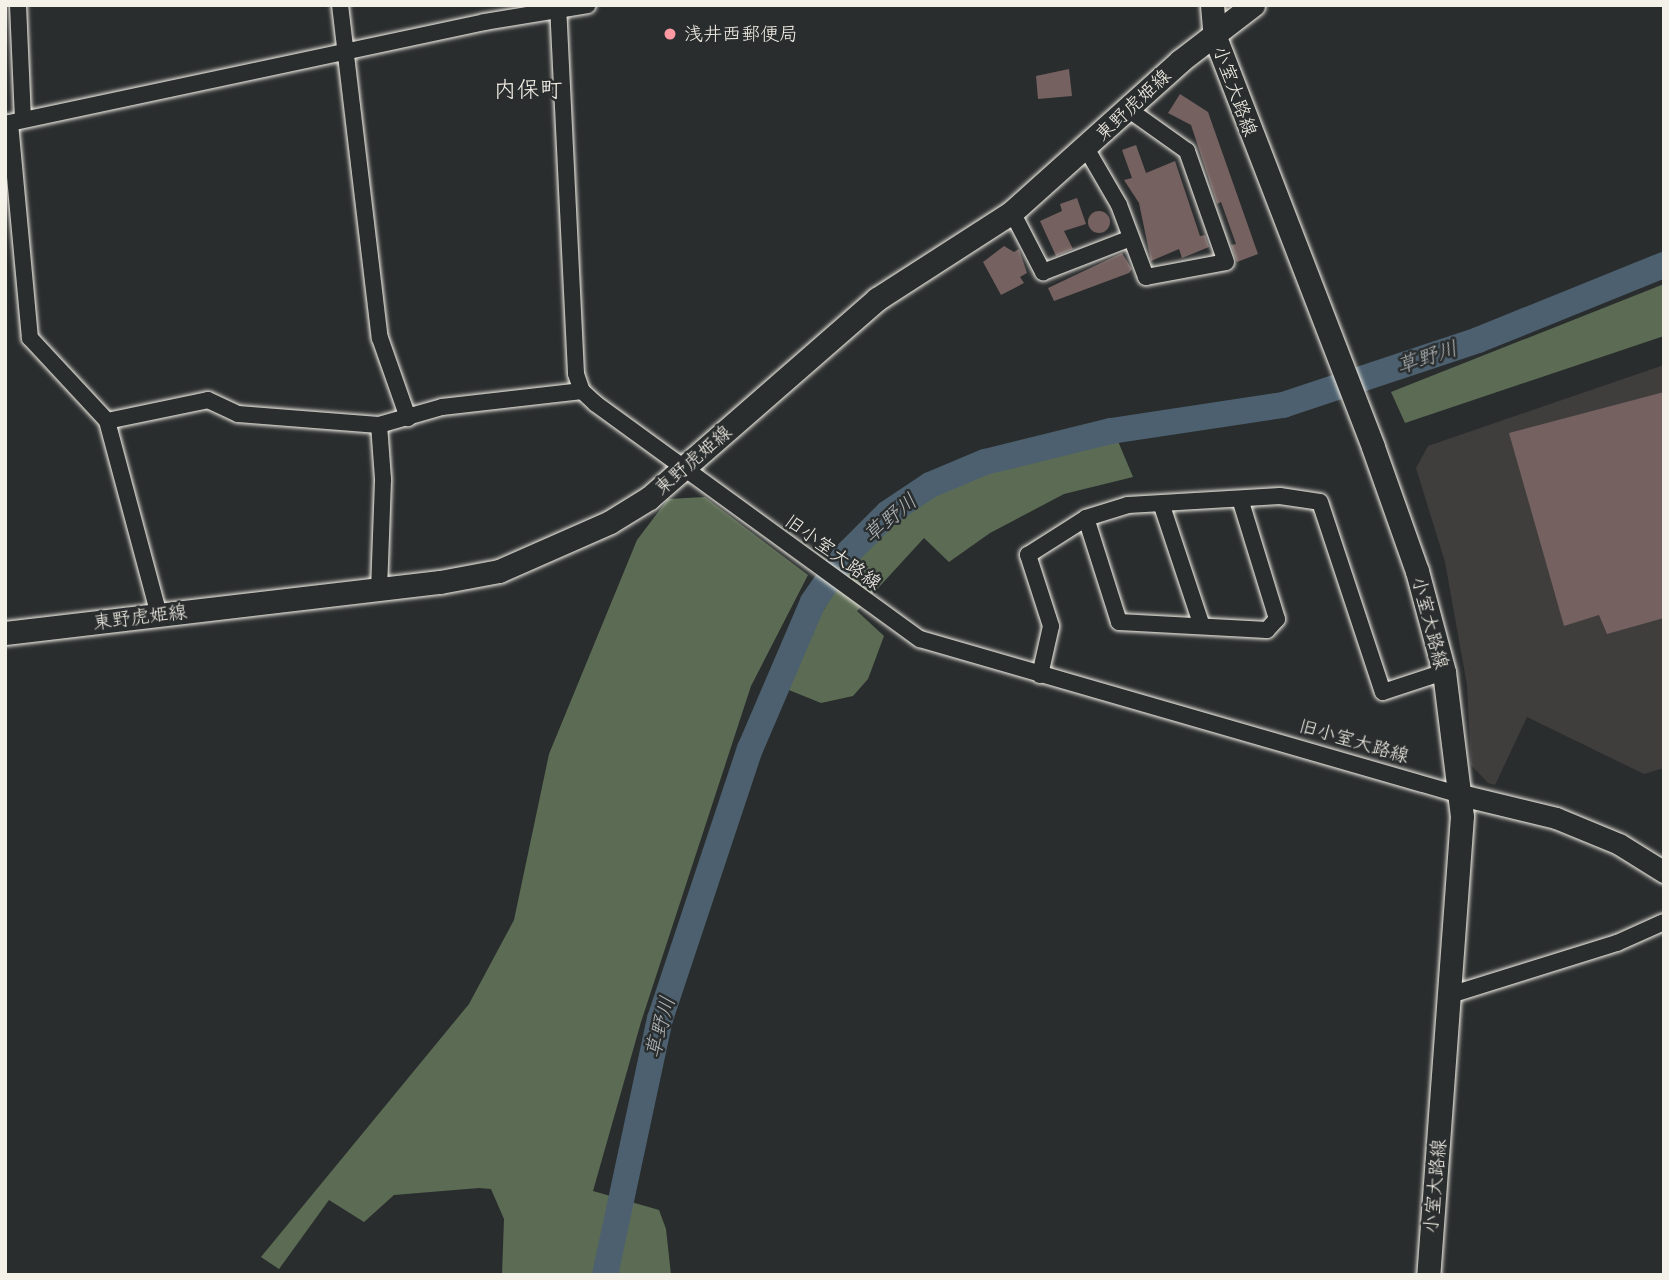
<!DOCTYPE html>
<meta charset="utf-8">
<style>
body{margin:0}
#map{position:relative;width:1669px;height:1280px;overflow:hidden;background:#2a2d2e;font-family:Delius,"Klee One",sans-serif}
div>[style]{position:absolute}
.built>*{inset:0;background:#403d3d}
.green>*{inset:0;background:#5c6c54}
.river>*{height:26px;margin:-13px;padding:0 13px;transform-origin:13px;border-radius:13px;background:#4c606f}
.building>*{inset:0;background:#746160}
.round{border-radius:50%}
.roads{filter:drop-shadow(0 0 2px #f4f1e8) drop-shadow(0 0 2px #f4f1e8)}
.minor>*{height:16px;margin:-8px;padding:0 8px;transform-origin:8px;border-radius:8px;background:#2a2d2e}
.tertiary>*{height:21px;margin:-10.5px;padding:0 10.5px;transform-origin:10.5px;border-radius:10.5px;background:#2a2d2e}
.secondary>*{height:23px;margin:-11.5px;padding:0 11.5px;transform-origin:11.5px;border-radius:11.5px;background:#2a2d2e}
.dots>*{width:19px;height:19px;translate:-50% -50%;box-sizing:border-box;border:4px solid #2a2d2e;border-radius:50%}
span{translate:-50% -50%;white-space:nowrap;text-align:center;line-height:1.15;-webkit-text-stroke:5px #2a2d2e;paint-order:stroke}
.poi-label{font-size:19px;color:#f4f1e8}
.left{translate:0 -50%;text-align:left}
.street-label{font-size:19px;color:#f4f1e8}
.water-label{font-size:21px;color:#b1b7b8;font-style:italic}
.quarter-label{font-size:23px;color:#f4f1e8}
.frame{position:absolute;inset:0;border:7px solid #f4f1e8;pointer-events:none}
</style>
<div id="map">
<div class="built">
<i style="clip-path:polygon(1664px 365px,1664px 768px,1644px 774px,1527px 717px,1495px 785px,1488px 783px,1471px 765px,1467px 685px,1445px 562px,1416px 468px,1428px 446px)"></i>
</div>
<div class="green">
<i style="clip-path:polygon(1664px 284px,1664px 336px,1405px 423px,1391px 392px)"></i>
<i style="clip-path:polygon(1115px 434px,1133px 477px,1064px 494px,990px 533px,949px 562px,924px 538px,857px 611px,884px 636px,868px 679px,853px 696px,821px 703px,779px 686px,853px 560px,920px 499px,1000px 464px)"></i>
<i style="clip-path:polygon(705px 497px,808px 575px,751px 686px,641px 1022px,593px 1191px,659px 1210px,666px 1229px,671px 1275px,502px 1275px,504px 1219px,491px 1189px,479px 1188px,394px 1195px,364px 1222px,329px 1200px,279px 1269px,261px 1257px,469px 1004px,514px 920px,549px 754px,637px 540px,668px 499px)"></i>
</div>
<div class="river">
<i style="left:605px;top:1275px;width:262px;rotate:-77.9deg"></i>
<i style="left:660px;top:1019px;width:285px;rotate:-71.6deg"></i>
<i style="left:750px;top:749px;width:160px;rotate:-66.8deg"></i>
<i style="left:813px;top:602px;width:55px;rotate:-55.4deg"></i>
<i style="left:844px;top:557px;width:62px;rotate:-45deg"></i>
<i style="left:888px;top:513px;width:50px;rotate:-33.7deg"></i>
<i style="left:930px;top:485px;width:60px;rotate:-22.7deg"></i>
<i style="left:985px;top:462px;width:130px;rotate:-13.8deg"></i>
<i style="left:1111px;top:431px;width:174px;rotate:-8.6deg"></i>
<i style="left:1283px;top:405px;width:206px;rotate:-18.4deg"></i>
<i style="left:1478px;top:340px;width:201px;rotate:-22deg"></i>
</div>
<div class="building">
<i style="clip-path:polygon(1069px 69px,1072px 96px,1038px 99px,1036px 76px)"></i>
<i style="clip-path:polygon(1180px 94px,1208px 112px,1258px 254px,1237px 262px,1231px 245px,1236px 244px,1221px 202px,1217px 204px,1191px 125px,1168px 113px)"></i>
<i style="clip-path:polygon(1136px 145px,1146px 173px,1175px 161px,1200px 236px,1205px 235px,1209px 247px,1182px 258px,1179px 249px,1151px 261px,1139px 203px,1124px 180px,1132px 178px,1122px 150px)"></i>
<i style="clip-path:polygon(1077px 198px,1086px 224px,1064px 231px,1073px 249px,1056px 256px,1040px 221px,1062px 211px,1060px 204px)"></i>
<i class="round" style="left:1088px;top:211px;width:22px;height:22px"></i>
<i style="clip-path:polygon(1004px 246px,1014px 252px,1019px 249px,1027px 273px,1020px 277px,1024px 283px,1001px 295px,983px 262px)"></i>
<i style="clip-path:polygon(1122px 253px,1132px 269px,1129px 273px,1054px 301px,1048px 288px)"></i>
<i style="clip-path:polygon(1664px 392px,1664px 618px,1607px 634px,1599px 615px,1564px 626px,1509px 433px)"></i>
</div>
<div class="roads">
<div class="minor">
<i style="left:18px;top:5px;width:114px;rotate:87.5deg"></i>
<i style="left:340px;top:5px;width:335px;rotate:83.2deg"></i>
<i style="left:380px;top:338px;width:85px;rotate:70.7deg"></i>
<i style="left:558px;top:5px;width:369px;rotate:87.2deg"></i>
<i style="left:576px;top:374px;width:18px;rotate:71deg"></i>
<i style="left:582px;top:391px;width:19px;rotate:43deg"></i>
<i style="left:596px;top:404px;width:400px;rotate:36deg"></i>
<i style="left:920px;top:639px;width:563px;rotate:16.09deg"></i>
<i style="left:10px;top:123px;width:216px;rotate:84.7deg"></i>
<i style="left:30px;top:338px;width:113px;rotate:47.1deg"></i>
<i style="left:107px;top:421px;width:201px;rotate:75deg"></i>
<i style="left:5px;top:124px;width:490px;rotate:-12deg"></i>
<i style="left:484px;top:22px;width:105px;rotate:-9.3deg"></i>
<i style="left:1086px;top:148px;width:66px;rotate:59.9deg"></i>
<i style="left:1119px;top:205px;width:77px;rotate:69.4deg"></i>
<i style="left:1146px;top:277px;width:81px;rotate:-10.6deg"></i>
<i style="left:1226px;top:262px;width:118px;rotate:-109.4deg"></i>
<i style="left:1187px;top:151px;width:72px;rotate:-144.6deg"></i>
<i style="left:1012px;top:212px;width:68px;rotate:62.7deg"></i>
<i style="left:1043px;top:272px;width:94px;rotate:-21.1deg"></i>
<i style="left:107px;top:421px;width:103px;rotate:-11.7deg"></i>
<i style="left:208px;top:400px;width:33px;rotate:25deg"></i>
<i style="left:238px;top:414px;width:141px;rotate:4.5deg"></i>
<i style="left:379px;top:425px;width:66px;rotate:-15.9deg"></i>
<i style="left:442px;top:407px;width:141px;rotate:-6.5deg"></i>
<i style="left:1162px;top:506px;width:123px;rotate:71.6deg"></i>
<i style="left:1086px;top:518px;width:109px;rotate:72.4deg"></i>
<i style="left:1119px;top:622px;width:148px;rotate:3.1deg"></i>
<i style="left:1267px;top:630px;width:15px;rotate:-48deg"></i>
<i style="left:1277px;top:619px;width:122px;rotate:-107.1deg"></i>
<i style="left:379px;top:590px;width:111px;rotate:-87.9deg"></i>
<i style="left:383px;top:479px;width:54px;rotate:-94.2deg"></i>
<i style="left:1040px;top:675px;width:50px;rotate:-77.3deg"></i>
<i style="left:1051px;top:626px;width:75px;rotate:-107.9deg"></i>
<i style="left:1028px;top:555px;width:69px;rotate:-32.5deg"></i>
<i style="left:1086px;top:518px;width:44px;rotate:-17.2deg"></i>
<i style="left:1128px;top:505px;width:152px;rotate:-3.4deg"></i>
<i style="left:1280px;top:496px;width:40px;rotate:8.5deg"></i>
<i style="left:1320px;top:502px;width:200px;rotate:71.7deg"></i>
<i style="left:1383px;top:692px;width:64px;rotate:-18.2deg"></i>
<i style="left:1450px;top:995px;width:175px;rotate:-17.3deg"></i>
<i style="left:1617px;top:943px;width:51px;rotate:-24.1deg"></i>
</div>
<div class="tertiary">
<i style="left:1461px;top:795px;width:98px;rotate:13.6deg"></i>
<i style="left:1556px;top:818px;width:68px;rotate:22.4deg"></i>
<i style="left:1619px;top:844px;width:53px;rotate:31.9deg"></i>
</div>
<div class="secondary">
<i style="left:1212px;top:5px;width:32px;rotate:85deg"></i>
<i style="left:1215px;top:37px;width:439px;rotate:68.9deg"></i>
<i style="left:1373px;top:447px;width:132px;rotate:70.5deg"></i>
<i style="left:1417px;top:571px;width:105px;rotate:75deg"></i>
<i style="left:1444px;top:672px;width:145px;rotate:82.9deg"></i>
<i style="left:1462px;top:816px;width:460px;rotate:94.2deg"></i>
<i style="left:5px;top:633px;width:438px;rotate:-6.7deg"></i>
<i style="left:440px;top:582px;width:60px;rotate:-10.6deg"></i>
<i style="left:499px;top:571px;width:121px;rotate:-23.8deg"></i>
<i style="left:610px;top:522px;width:46px;rotate:-31.6deg"></i>
<i style="left:649px;top:498px;width:303px;rotate:-41.1deg"></i>
<i style="left:877px;top:299px;width:161px;rotate:-32.8deg"></i>
<i style="left:1012px;top:212px;width:226px;rotate:-41.9deg"></i>
<i style="left:1180px;top:61px;width:92px;rotate:-37.5deg"></i>
</div>
</div>
<div class="dots">
<i style="left:670px;top:34px;background:#ff9aa2"></i>
</div>
<div class="poi-label">
<span class="left" style="left:684px;top:34px">浅井西郵便局</span>
</div>
<div class="street-label">
<span style="left:1235px;top:91px;rotate:70deg">小室大路線</span>
<span style="left:1133px;top:105px;rotate:-43deg">東野虎姫線</span>
<span style="left:693px;top:460px;rotate:-41deg">東野虎姫線</span>
<span style="left:833px;top:552px;rotate:36deg">旧小室大路線</span>
<span style="left:140px;top:617px;rotate:-7deg">東野虎姫線</span>
<span style="left:1430px;top:623px;rotate:75deg">小室大路線</span>
<span style="left:1354px;top:741px;rotate:16deg">旧小室大路線</span>
<span style="left:1435px;top:1186px;rotate:-85deg">小室大路線</span>
</div>
<div class="water-label">
<span style="left:1427px;top:357px;rotate:-18deg">草野川</span>
<span style="left:890px;top:518px;rotate:-40deg">草野川</span>
<span style="left:660px;top:1027px;rotate:-75deg">草野川</span>
</div>
<div class="quarter-label">
<span style="left:528px;top:89px">内保町</span>
</div>
<div class="frame"></div>
</div>
